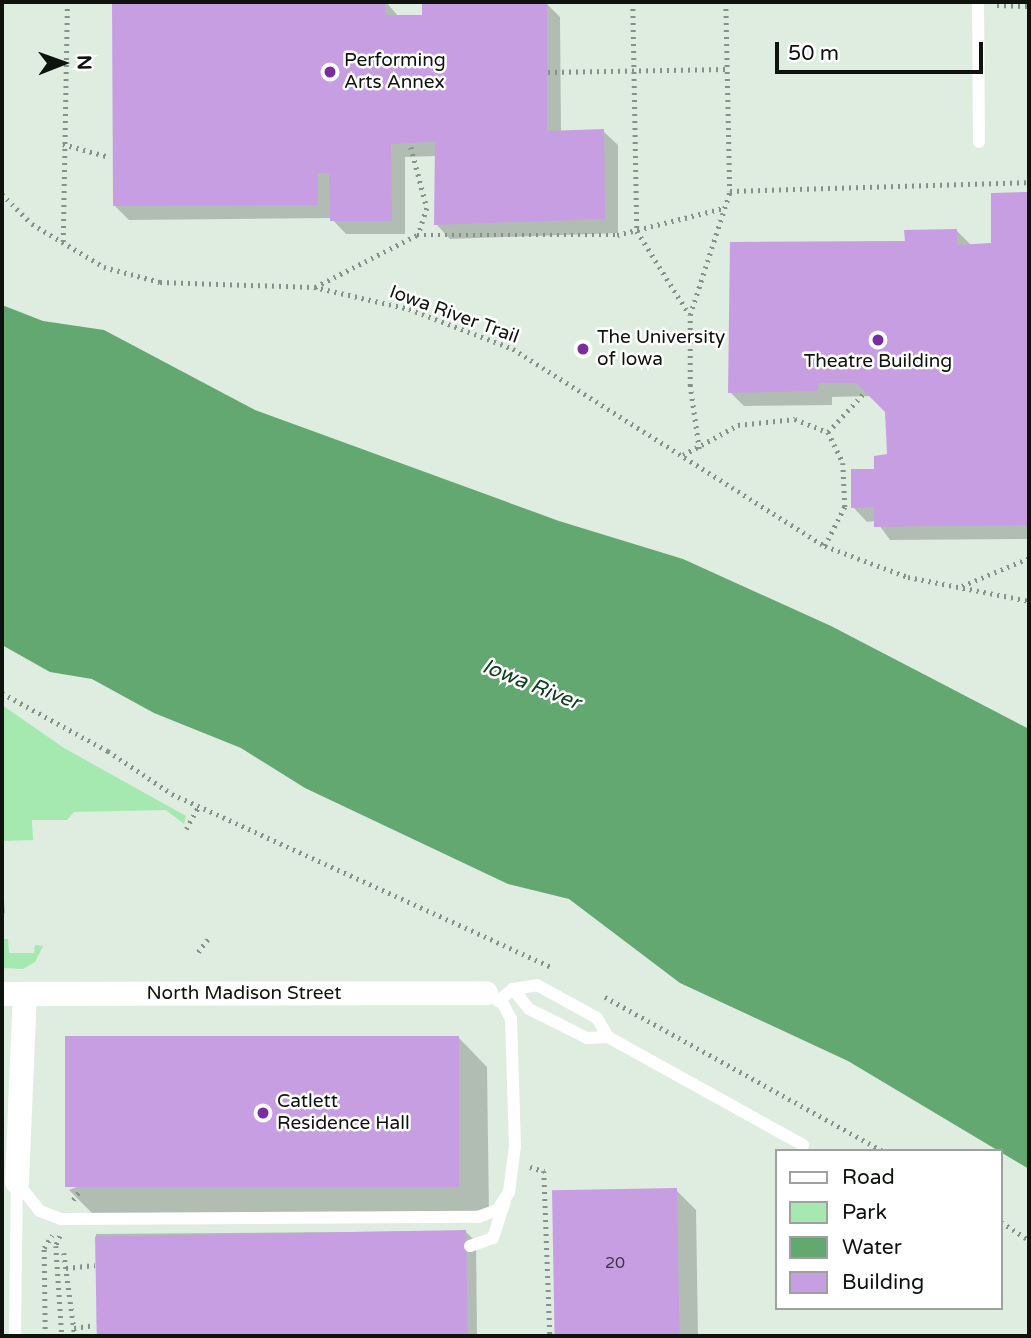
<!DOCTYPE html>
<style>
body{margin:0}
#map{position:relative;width:1031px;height:1338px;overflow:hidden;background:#deede0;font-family:"Varela Round",sans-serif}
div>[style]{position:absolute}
.green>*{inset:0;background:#a5e9b1}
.water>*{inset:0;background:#63a771}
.shadow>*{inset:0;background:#0003}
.building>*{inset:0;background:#c89ee2;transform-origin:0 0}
.path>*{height:4.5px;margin-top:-2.25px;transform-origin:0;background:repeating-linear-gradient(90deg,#869187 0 2px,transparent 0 7px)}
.lane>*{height:12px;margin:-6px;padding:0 6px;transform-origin:6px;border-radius:6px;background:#fff}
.street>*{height:24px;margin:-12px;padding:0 12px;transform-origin:12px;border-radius:12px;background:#fff}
.dots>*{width:19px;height:19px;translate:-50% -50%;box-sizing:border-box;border:4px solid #fff;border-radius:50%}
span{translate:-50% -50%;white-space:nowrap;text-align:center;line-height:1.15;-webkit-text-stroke:5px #fff;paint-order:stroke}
.number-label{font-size:16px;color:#3c3643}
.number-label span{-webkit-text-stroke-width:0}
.poi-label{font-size:19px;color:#0e130e}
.left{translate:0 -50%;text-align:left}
.street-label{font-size:19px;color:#0e130e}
.water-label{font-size:21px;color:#0d401c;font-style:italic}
.frame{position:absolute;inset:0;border:4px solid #0e130e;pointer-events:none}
.legend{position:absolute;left:775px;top:1149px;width:228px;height:161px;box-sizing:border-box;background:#fff;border:2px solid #9fa19f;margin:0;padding:9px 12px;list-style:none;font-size:21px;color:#0e130e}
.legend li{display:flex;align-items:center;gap:14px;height:35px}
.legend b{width:35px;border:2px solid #9fa19f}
.north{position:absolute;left:28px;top:28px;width:70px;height:70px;-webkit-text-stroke:5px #fff;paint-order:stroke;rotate:89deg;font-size:19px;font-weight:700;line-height:28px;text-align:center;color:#0e130e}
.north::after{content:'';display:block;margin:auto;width:24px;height:32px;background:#0e130e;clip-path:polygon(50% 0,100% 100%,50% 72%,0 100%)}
.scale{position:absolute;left:775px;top:42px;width:208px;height:32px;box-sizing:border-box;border:4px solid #0e130e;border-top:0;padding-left:9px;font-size:21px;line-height:24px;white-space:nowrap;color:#0e130e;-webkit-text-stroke:5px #fff;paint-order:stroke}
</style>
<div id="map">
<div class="green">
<i style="clip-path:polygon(2px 705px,64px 748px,186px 816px,184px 824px,166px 810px,74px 812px,67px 820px,32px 820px,33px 840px,2px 841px)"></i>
<i style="clip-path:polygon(2px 939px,8px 939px,9px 953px,34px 953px,35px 945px,43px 946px,35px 962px,23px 969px,2px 968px)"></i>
</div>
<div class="water">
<i style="clip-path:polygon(2px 305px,43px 321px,104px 330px,255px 410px,559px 521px,683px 559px,831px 626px,1029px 729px,1029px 1169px,848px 1061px,680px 983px,569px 899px,508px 884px,305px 788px,241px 748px,154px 713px,92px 679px,50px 672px,2px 645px)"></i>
</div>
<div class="shadow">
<i style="clip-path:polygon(114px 2px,386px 2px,399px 17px,546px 3px,560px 17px,561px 132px,603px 131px,618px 145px,618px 233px,450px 239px,436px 224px,436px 156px,405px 157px,405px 234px,346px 234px,331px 218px,129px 220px,115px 206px)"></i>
<i style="clip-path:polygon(992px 194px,1029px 194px,1029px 539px,890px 540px,876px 521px,867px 522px,853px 507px,889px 456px,887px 411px,872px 396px,832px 397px,832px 405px,744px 406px,730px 392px,907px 242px,956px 230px,972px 246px,993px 245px)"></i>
<i style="clip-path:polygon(2px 875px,5px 913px,2px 914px)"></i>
<i style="clip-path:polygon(458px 1037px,487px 1067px,489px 1215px,98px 1219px,69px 1190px)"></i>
<i style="clip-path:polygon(676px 1190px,696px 1210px,698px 1336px,556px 1336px,554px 1192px)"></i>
<i style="clip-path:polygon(465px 1231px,476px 1242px,477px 1336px,97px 1336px,96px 1234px)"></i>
</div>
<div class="building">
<i style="clip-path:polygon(112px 2px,385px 2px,385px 15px,422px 15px,422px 2px,547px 2px,547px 131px,604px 129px,605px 219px,434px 225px,435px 142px,391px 144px,392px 221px,330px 221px,329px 173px,318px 173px,318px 205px,113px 206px)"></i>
<i style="clip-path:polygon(1029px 192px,1029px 525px,874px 527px,874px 507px,851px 508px,851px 469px,874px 469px,874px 456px,887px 454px,885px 412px,856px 383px,818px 383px,818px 391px,728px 393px,730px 242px,905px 241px,904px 230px,957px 229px,957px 245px,991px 243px,991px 193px)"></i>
<i style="left:459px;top:1036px;width:151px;height:394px;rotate:90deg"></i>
<i style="left:677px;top:1188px;width:148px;height:125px;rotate:89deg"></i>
<i style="left:466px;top:1230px;width:106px;height:371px;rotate:89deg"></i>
</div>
<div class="path">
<i style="left:633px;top:2px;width:229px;rotate:89deg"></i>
<i style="left:637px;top:231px;width:98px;rotate:57.9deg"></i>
<i style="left:726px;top:2px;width:189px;rotate:88.8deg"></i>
<i style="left:997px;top:5px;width:32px;rotate:2deg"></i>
<i style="left:548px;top:72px;width:179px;rotate:-1deg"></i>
<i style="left:63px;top:144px;width:45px;rotate:15.6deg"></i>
<i style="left:411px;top:147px;width:63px;rotate:75.3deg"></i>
<i style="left:427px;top:208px;width:28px;rotate:108deg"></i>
<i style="left:2px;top:194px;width:42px;rotate:45deg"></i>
<i style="left:32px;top:224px;width:84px;rotate:30.8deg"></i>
<i style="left:104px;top:267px;width:58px;rotate:15deg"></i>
<i style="left:160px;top:282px;width:154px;rotate:1.9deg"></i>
<i style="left:314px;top:287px;width:98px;rotate:13deg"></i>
<i style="left:409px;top:309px;width:111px;rotate:21deg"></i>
<i style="left:513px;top:349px;width:369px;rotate:32.3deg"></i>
<i style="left:825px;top:546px;width:89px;rotate:20.5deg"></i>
<i style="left:908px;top:577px;width:123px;rotate:11.2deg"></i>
<i style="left:63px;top:242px;width:240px;rotate:-89deg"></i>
<i style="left:315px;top:287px;width:114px;rotate:-27deg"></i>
<i style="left:417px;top:235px;width:200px"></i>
<i style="left:617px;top:235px;width:110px;rotate:-14.2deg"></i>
<i style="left:828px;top:432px;width:54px;rotate:-47.2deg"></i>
<i style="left:699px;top:449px;width:64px;rotate:-98.1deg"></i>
<i style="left:690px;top:386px;width:71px;rotate:-90deg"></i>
<i style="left:690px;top:315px;width:130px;rotate:-72.1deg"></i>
<i style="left:730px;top:191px;width:299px;rotate:-1.7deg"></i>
<i style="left:683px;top:455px;width:63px;rotate:-28.6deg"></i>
<i style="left:738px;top:425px;width:57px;rotate:-6deg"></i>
<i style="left:795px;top:419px;width:35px;rotate:22deg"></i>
<i style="left:828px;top:432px;width:34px;rotate:64deg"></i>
<i style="left:843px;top:463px;width:44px;rotate:87.4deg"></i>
<i style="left:845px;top:507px;width:44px;rotate:117.1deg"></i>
<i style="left:962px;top:586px;width:73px;rotate:-22.7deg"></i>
<i style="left:2px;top:693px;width:121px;rotate:28.7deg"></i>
<i style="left:108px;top:751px;width:77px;rotate:33.9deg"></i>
<i style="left:172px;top:794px;width:417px;rotate:24.5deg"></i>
<i style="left:186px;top:829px;width:25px;rotate:-61deg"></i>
<i style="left:198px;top:952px;width:20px;rotate:-53deg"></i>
<i style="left:605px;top:997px;width:318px;rotate:29deg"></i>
<i style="left:530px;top:1167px;width:15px;rotate:16deg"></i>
<i style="left:544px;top:1171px;width:165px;rotate:87.9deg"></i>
<i style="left:73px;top:1200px;width:12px;rotate:-55deg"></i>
<i style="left:1001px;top:1222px;width:33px;rotate:33deg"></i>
<i style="left:60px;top:1236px;width:11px;rotate:112deg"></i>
<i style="left:56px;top:1246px;width:90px;rotate:86.2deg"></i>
<i style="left:64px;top:1253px;width:84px;rotate:82.5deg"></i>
<i style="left:66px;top:1268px;width:29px;rotate:-6deg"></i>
<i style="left:74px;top:1328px;width:21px;rotate:-8deg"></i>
<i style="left:45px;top:1336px;width:88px;rotate:-90.7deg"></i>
<i style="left:44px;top:1248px;width:15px;rotate:-58deg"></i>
</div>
<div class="lane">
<i style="left:978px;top:2px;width:140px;rotate:89.6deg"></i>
<i style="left:498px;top:1001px;width:19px;rotate:-39deg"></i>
<i style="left:513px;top:989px;width:24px;rotate:-9deg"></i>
<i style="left:537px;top:985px;width:68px;rotate:28.8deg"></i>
<i style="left:597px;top:1018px;width:22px;rotate:60deg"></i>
<i style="left:608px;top:1037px;width:21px;rotate:177deg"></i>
<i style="left:587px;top:1038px;width:65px;rotate:-153.4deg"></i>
<i style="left:529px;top:1009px;width:26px;rotate:-129deg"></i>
<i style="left:608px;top:1037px;width:223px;rotate:29deg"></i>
<i style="left:17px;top:1182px;width:37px;rotate:52deg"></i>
<i style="left:40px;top:1211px;width:22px;rotate:21deg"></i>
<i style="left:61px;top:1219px;width:417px;rotate:-0.3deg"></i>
<i style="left:478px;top:1217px;width:20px;rotate:-20deg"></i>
<i style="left:497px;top:1210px;width:22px;rotate:-56deg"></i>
<i style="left:509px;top:1192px;width:46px;rotate:-82.6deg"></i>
<i style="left:515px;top:1146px;width:127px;rotate:-91.8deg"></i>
<i style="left:511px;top:1019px;width:17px;rotate:-118deg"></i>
<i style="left:503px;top:1004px;width:20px;rotate:-147deg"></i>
<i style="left:470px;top:1246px;width:24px;rotate:-19deg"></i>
<i style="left:493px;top:1238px;width:38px;rotate:-72deg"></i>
<i style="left:15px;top:1336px;width:154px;rotate:-89.3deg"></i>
</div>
<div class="street">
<i style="left:2px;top:994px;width:484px;rotate:-0.1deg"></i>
<i style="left:17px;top:1182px;width:187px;rotate:-87.6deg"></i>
</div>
<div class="dots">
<i style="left:330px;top:72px;background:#7a2d9e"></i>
<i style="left:878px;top:340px;background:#7a2d9e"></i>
<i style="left:583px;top:349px;background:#7a2d9e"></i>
<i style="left:263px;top:1113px;background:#7a2d9e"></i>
</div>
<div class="number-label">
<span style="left:615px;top:1263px">20</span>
</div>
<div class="poi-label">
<span class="left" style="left:344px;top:72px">Performing<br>Arts Annex</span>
<span class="left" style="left:597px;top:349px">The University<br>of Iowa</span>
<span style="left:878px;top:362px">Theatre Building</span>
<span class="left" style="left:277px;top:1113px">Catlett<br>Residence Hall</span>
</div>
<div class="street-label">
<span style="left:454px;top:315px;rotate:20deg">Iowa River Trail</span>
<span style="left:244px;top:994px">North Madison Street</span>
</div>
<div class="water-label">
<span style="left:531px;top:685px;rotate:22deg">Iowa River</span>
</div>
<div class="frame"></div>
<ul class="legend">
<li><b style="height:9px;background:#fff"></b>Road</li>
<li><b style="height:19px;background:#a5e9b1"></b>Park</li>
<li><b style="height:19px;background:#63a771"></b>Water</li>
<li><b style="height:19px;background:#c89ee2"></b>Building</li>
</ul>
<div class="north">N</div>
<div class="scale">50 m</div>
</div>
